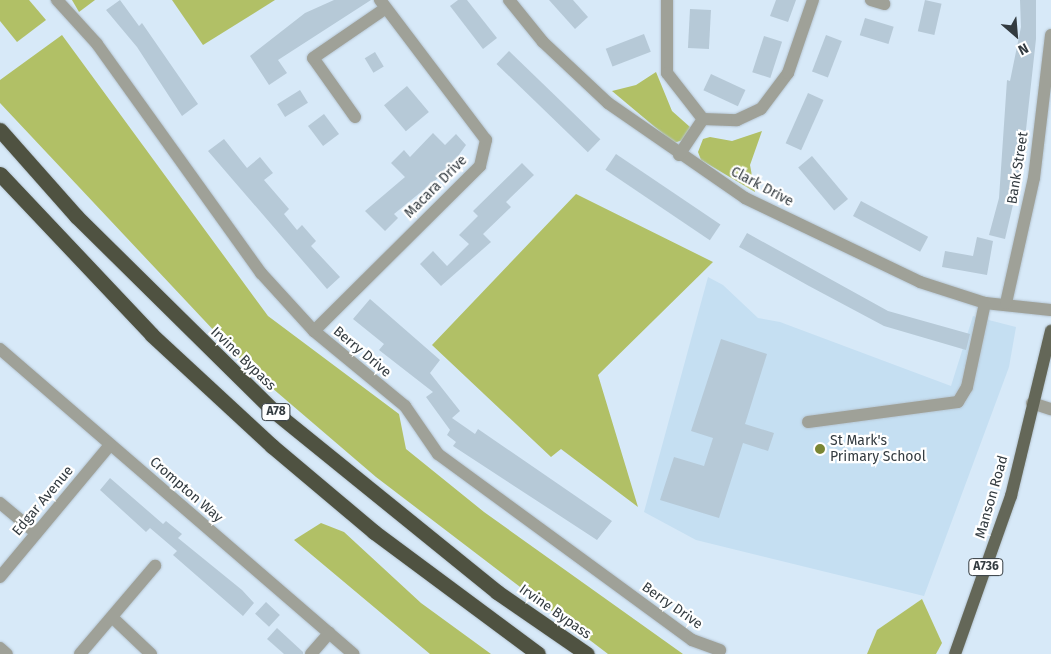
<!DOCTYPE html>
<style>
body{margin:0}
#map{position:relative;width:1051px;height:654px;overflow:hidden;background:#d7e9f8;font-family:"Fira Sans",sans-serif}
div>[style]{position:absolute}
.built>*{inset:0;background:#c5dff2}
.green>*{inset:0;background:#b1c066}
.building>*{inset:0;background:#b6c9d7;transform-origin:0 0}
.roads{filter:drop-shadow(0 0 1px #b6c6d3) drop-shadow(0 0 1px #b6c6d3)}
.minor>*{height:12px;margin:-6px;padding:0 6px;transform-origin:6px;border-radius:6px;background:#9fa198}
.major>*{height:12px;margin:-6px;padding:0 6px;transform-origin:6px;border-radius:6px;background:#646758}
.highway>*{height:15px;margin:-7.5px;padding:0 7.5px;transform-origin:7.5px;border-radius:7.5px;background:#4f5241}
.dots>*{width:14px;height:14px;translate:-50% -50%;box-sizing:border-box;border:2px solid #fff;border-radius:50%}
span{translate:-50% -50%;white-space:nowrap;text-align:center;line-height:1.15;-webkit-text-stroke:4.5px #fff;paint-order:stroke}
.shield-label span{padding:1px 4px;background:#fff;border:1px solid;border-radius:4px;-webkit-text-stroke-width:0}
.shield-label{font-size:12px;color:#333b40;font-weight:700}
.street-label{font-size:14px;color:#333b40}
.poi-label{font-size:14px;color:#333b40}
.left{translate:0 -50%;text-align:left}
.north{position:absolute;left:991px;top:10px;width:50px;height:50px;-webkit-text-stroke:4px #fff;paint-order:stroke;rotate:153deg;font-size:14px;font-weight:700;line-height:20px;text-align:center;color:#333b40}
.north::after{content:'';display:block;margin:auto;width:18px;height:22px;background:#333b40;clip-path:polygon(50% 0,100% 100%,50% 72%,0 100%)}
</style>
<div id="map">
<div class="built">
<i style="clip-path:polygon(708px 277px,723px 285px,758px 318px,780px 322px,951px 386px,973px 316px,1016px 327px,1009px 367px,924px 596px,696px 540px,644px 512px)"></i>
</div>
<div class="green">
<i style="clip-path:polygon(0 0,29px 0,46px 20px,17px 42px,0 21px)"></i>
<i style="clip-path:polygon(72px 0,95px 0,79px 12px)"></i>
<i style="clip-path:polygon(172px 0,275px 0,203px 45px)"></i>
<i style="clip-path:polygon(62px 35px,268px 316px,399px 414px,406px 449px,484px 512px,683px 654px,608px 654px,376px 477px,250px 369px,0 103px,0 80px)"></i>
<i style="clip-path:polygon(656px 72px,672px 111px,690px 127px,686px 139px,674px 143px,612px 91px,636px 85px)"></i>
<i style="clip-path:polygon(762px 131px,750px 165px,755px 192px,701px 160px,698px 152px,703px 139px,710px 137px,732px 141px)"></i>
<i style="clip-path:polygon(576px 194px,713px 262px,598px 375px,638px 507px,561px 449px,551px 457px,432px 345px)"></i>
<i style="clip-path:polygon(321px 523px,344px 532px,421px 603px,491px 654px,430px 654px,294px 540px)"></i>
<i style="clip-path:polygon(922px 599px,942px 643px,936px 654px,867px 654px,877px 630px)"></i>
</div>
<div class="building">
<i style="clip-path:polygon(120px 0,139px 26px,142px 23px,198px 104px,182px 116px,137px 47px,106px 10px)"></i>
<i style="clip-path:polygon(334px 0,371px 0,278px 60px,287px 73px,269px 85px,250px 56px,305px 13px)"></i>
<i style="clip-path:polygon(458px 0,467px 0,497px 38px,483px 49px,450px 6px)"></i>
<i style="clip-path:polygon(549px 0,573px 0,588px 17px,575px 29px)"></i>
<i style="clip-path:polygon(776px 0,796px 0,788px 22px,770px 16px)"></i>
<i style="left:925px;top:0;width:17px;height:32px;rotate:13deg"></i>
<i style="clip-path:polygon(1020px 0,1036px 0,1036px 39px,1022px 166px,1005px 239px,989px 235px,999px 198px,1007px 80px,1010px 81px,1021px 27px)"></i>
<i style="left:690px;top:9px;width:21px;height:39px;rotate:3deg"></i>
<i style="left:865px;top:18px;width:30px;height:18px;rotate:17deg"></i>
<i style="left:644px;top:34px;width:19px;height:41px;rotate:69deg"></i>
<i style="left:826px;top:35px;width:17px;height:39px;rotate:21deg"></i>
<i style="left:764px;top:36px;width:19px;height:38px;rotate:18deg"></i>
<i style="left:509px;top:51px;width:127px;height:18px;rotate:44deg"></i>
<i style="left:375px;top:52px;width:17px;height:12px;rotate:59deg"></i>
<i style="left:711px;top:74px;width:38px;height:18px;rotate:25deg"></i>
<i style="left:407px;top:86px;width:34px;height:30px;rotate:50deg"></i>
<i style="left:300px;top:90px;width:15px;height:27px;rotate:58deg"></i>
<i style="left:808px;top:93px;width:17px;height:55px;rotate:24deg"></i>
<i style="left:324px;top:114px;width:25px;height:20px;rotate:53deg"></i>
<i style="clip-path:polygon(433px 133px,445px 145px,456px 134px,466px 145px,448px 170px,394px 214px,398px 218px,385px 231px,365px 211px,405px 177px,391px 163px,404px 150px,410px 157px)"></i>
<i style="clip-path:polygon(224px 139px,247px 168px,260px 157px,273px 173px,264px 180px,289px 209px,284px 214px,297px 230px,302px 225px,316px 241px,311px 246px,340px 277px,327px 289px,208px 151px)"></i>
<i style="left:616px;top:154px;width:126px;height:19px;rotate:34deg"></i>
<i style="left:812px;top:156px;width:56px;height:18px;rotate:50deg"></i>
<i style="clip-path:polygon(522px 163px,534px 175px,506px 202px,511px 207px,483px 234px,491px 242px,441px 286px,420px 264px,433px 251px,447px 266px,469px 244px,459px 235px,478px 216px,473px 211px)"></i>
<i style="left:861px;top:201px;width:76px;height:17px;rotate:28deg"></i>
<i style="clip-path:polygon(747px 233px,888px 311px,970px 334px,966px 350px,884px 326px,809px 286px,739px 247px)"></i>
<i style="clip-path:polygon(977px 237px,993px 241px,987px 275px,942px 267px,945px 251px,973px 256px)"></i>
<i style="clip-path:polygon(370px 299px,440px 360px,430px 373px,460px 411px,452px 418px,475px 434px,478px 429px,612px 521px,597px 540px,453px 446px,456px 442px,447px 435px,450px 430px,426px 397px,433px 392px,379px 350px,384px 344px,353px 319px)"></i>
<i style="clip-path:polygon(721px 339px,767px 354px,745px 424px,774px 433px,768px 451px,743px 443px,719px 518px,660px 500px,674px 457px,704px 466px,713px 438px,691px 431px)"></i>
<i style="clip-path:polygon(110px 478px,163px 524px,166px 521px,182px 534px,178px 538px,242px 590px,254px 603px,243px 616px,173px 555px,177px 551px,150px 528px,146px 532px,100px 490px)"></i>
<i style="left:266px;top:602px;width:19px;height:16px;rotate:43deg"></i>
<i style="clip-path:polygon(277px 628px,303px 652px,303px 654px,284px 654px,267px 639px)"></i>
</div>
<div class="roads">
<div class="minor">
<i style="left:57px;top:0;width:59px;rotate:47.7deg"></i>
<i style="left:97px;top:44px;width:282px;rotate:54.4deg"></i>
<i style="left:261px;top:273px;width:79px;rotate:47.6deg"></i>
<i style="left:314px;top:331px;width:118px;rotate:39.5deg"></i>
<i style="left:405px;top:406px;width:58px;rotate:55.5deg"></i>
<i style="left:438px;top:454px;width:315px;rotate:36.2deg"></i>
<i style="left:692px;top:640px;width:30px;rotate:20deg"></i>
<i style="left:509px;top:0;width:54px;rotate:51deg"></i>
<i style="left:543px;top:42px;width:89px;rotate:43.2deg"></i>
<i style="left:608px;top:103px;width:167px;rotate:34.7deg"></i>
<i style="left:745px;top:198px;width:194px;rotate:25.6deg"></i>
<i style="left:920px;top:282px;width:68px;rotate:17.9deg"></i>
<i style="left:985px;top:303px;width:66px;rotate:6.1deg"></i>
<i style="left:667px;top:0;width:73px;rotate:90deg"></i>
<i style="left:667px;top:73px;width:58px;rotate:52deg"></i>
<i style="left:871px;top:0;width:14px;rotate:17deg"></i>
<i style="left:355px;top:117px;width:72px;rotate:-125.4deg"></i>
<i style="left:313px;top:58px;width:88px;rotate:-34.4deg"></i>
<i style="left:703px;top:119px;width:34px;rotate:2deg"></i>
<i style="left:737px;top:120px;width:26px;rotate:-25deg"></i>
<i style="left:761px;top:109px;width:45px;rotate:-53.1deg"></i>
<i style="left:788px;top:73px;width:77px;rotate:-71.1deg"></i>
<i style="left:679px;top:155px;width:43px;rotate:-56.3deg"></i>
<i style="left:1006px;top:303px;width:128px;rotate:-77.4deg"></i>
<i style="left:1034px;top:178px;width:144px;rotate:-83.2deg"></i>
<i style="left:314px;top:331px;width:234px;rotate:-44.8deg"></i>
<i style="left:480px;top:166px;width:27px;rotate:-77deg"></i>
<i style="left:486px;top:140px;width:176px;rotate:-127.1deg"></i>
<i style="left:0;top:349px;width:467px;rotate:40.8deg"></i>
<i style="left:1032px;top:403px;width:20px;rotate:18deg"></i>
<i style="left:808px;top:422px;width:151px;rotate:-7.6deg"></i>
<i style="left:958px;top:402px;width:17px;rotate:-59deg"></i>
<i style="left:967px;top:387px;width:86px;rotate:-77.9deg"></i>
<i style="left:0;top:503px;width:47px;rotate:39.8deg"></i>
<i style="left:0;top:577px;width:172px;rotate:-50.2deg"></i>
<i style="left:114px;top:619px;width:51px;rotate:43.4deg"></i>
<i style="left:0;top:648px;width:9px;rotate:41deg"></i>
<i style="left:80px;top:654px;width:116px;rotate:-49.6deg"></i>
<i style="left:311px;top:654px;width:28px;rotate:-49deg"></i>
</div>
<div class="major">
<i style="left:955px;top:654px;width:168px;rotate:-70.5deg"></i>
<i style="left:1011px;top:496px;width:170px;rotate:-76.4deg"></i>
</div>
<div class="highway">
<i style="left:0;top:130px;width:115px;rotate:48.5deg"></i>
<i style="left:76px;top:216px;width:281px;rotate:44.6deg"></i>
<i style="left:276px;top:413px;width:284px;rotate:39deg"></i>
<i style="left:497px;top:592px;width:109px;rotate:34.6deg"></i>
<i style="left:0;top:174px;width:221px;rotate:46.6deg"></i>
<i style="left:152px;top:335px;width:163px;rotate:42.8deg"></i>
<i style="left:272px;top:446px;width:133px;rotate:40.1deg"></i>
<i style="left:374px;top:532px;width:204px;rotate:36.6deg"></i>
</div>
</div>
<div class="dots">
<i style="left:820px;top:449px;background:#7a8634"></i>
</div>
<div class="shield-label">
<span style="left:276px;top:412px">A78</span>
<span style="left:986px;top:567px">A736</span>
</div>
<div class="street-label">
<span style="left:1018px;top:168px;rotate:-81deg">Bank Street</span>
<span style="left:436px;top:187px;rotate:-45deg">Macara Drive</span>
<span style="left:762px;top:187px;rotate:28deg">Clark Drive</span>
<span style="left:362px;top:352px;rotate:40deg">Berry Drive</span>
<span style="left:243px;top:359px;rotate:44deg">Irvine Bypass</span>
<span style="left:186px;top:490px;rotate:41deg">Crompton Way</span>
<span style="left:992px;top:497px;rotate:-74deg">Manson Road</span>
<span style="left:43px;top:501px;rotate:-50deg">Edgar Avenue</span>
<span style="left:672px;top:606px;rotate:35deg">Berry Drive</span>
<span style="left:555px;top:612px;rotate:35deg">Irvine Bypass</span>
</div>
<div class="poi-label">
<span class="left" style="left:830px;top:449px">St Mark's<br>Primary School</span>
</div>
<div class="north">N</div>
</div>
